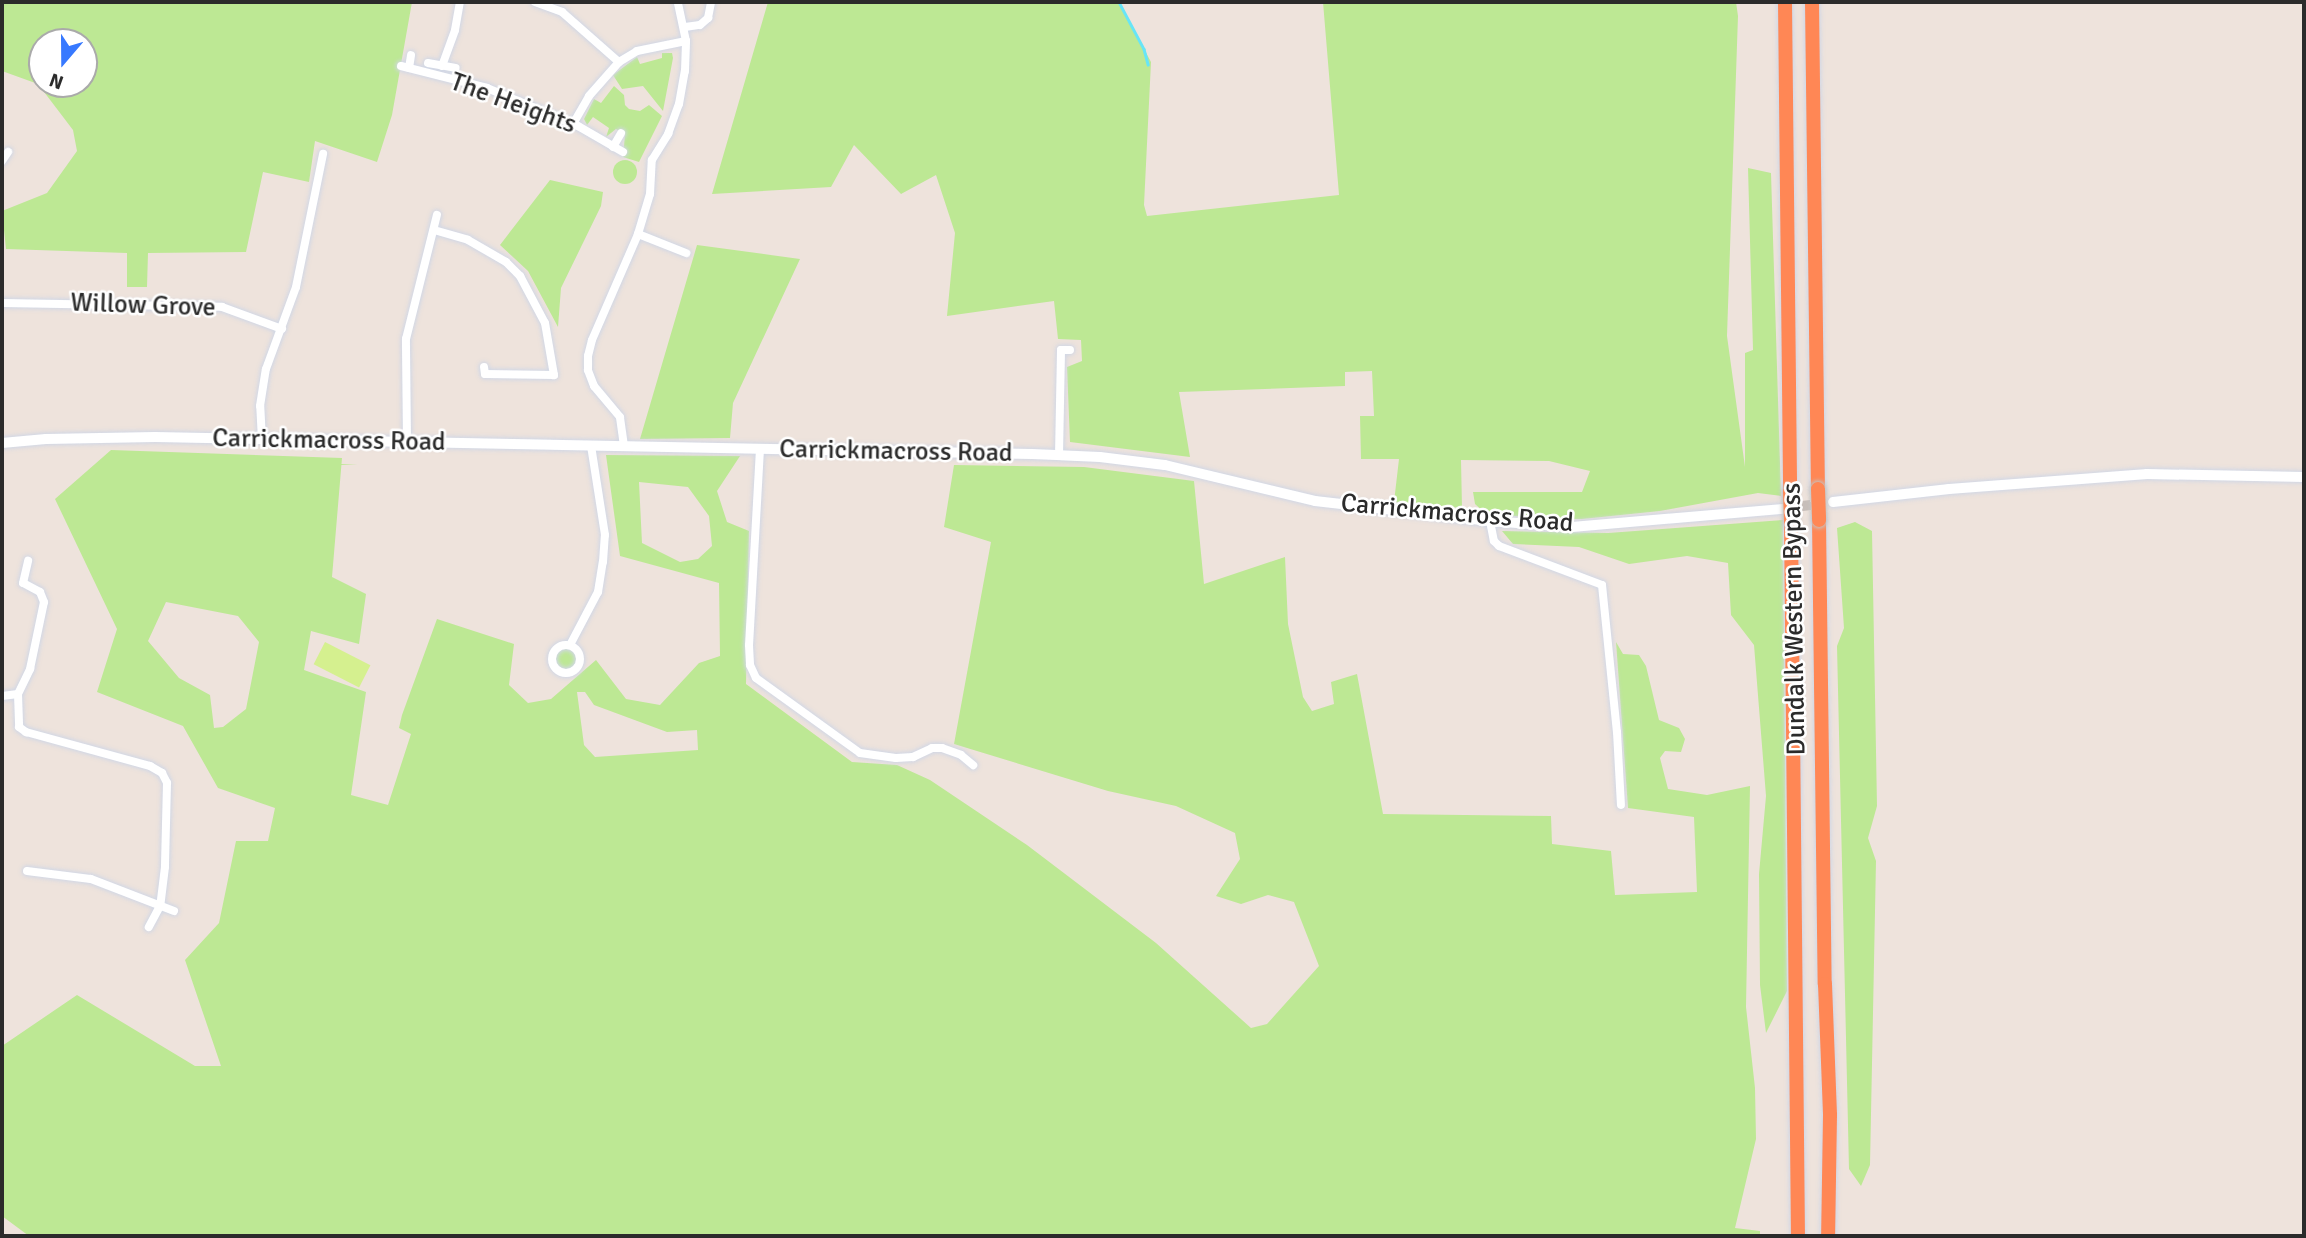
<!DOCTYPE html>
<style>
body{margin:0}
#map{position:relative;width:2306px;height:1238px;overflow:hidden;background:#eee3dc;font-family:Signika,sans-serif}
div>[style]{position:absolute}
.green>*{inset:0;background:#bde894}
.round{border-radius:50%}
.pitch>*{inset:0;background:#d5f08f;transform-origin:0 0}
.stream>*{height:2.5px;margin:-1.25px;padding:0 1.25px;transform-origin:1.25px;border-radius:1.25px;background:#67e5f7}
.secondary-tunnel>*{height:10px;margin-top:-5px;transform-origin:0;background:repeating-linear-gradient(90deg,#c7beb9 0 10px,transparent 0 15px)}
.roads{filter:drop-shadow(0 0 2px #d1d7e5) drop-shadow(0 0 2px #d1d7e5)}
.minor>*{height:8px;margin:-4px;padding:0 4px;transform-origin:4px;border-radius:4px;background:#fff}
.minor>.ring{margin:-4px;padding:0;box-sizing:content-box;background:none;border:8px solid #fff;border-radius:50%}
.secondary>*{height:10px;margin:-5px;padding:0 5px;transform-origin:5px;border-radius:5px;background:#fff}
.motorway>*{height:14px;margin:-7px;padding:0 7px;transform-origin:7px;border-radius:7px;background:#ff8755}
.bridges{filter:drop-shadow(0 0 2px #c4c4c4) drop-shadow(0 0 2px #c4c4c4)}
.motorway-bridge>*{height:14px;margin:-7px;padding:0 7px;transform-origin:7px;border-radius:7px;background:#ff8755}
span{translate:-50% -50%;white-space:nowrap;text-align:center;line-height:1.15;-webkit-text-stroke:5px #fff;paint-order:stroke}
.street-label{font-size:26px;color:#2b2b2b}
.frame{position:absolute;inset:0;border:4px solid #2b2b2b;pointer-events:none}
.north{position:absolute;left:28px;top:28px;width:70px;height:70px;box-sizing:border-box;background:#fff;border:2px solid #aaa;border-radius:50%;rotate:200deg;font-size:19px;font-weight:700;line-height:28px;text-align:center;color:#2b2b2b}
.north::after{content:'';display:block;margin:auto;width:24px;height:32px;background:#3779ff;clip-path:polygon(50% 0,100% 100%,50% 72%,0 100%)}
</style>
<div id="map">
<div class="green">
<i style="clip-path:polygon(evenodd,2px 2px,412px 2px,392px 115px,377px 162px,315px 141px,309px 182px,263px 172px,246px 252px,148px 253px,147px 287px,127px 287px,127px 253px,6px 249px,2px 211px,47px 193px,77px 151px,73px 130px,38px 84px,2px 71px,2px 2px,42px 42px,84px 42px,84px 84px,42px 84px,42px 42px)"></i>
<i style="clip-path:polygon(768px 2px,1119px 2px,1151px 62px,1144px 205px,1147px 216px,1339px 195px,1323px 2px,1736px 2px,1738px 16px,1727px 336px,1745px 467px,1745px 353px,1753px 350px,1748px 168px,1771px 173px,1781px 496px,1758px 493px,1660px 511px,1582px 519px,1543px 519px,1485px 513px,1475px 504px,1473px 492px,1582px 492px,1590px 471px,1549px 461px,1461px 460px,1462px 508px,1394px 502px,1399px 459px,1361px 459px,1360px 416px,1374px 416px,1372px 371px,1345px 372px,1345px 386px,1179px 392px,1190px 457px,1070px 442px,1067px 367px,1082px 361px,1081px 340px,1058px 339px,1054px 301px,947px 316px,955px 233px,936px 175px,901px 194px,854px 145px,831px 187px,712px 194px)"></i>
<i style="clip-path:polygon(662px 53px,672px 53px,673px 58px,663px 111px,643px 86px,622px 89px,613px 75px,637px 57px,640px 64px,662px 58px)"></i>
<i style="clip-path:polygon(614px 86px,624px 95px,625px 105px,629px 109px,640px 111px,649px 105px,662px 116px,639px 162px,623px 157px,625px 134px,616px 129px,606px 137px,609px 128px,593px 117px,587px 125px,584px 119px,594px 99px,601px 103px)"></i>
<i class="round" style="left:613px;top:160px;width:24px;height:24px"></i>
<i style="clip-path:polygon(550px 180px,603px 192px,601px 206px,561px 288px,558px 327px,528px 271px,500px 245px)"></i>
<i style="clip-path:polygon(697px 245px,800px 259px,733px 403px,730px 438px,640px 439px)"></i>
<i style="clip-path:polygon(evenodd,111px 450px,342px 458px,332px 577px,366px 594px,359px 644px,311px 631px,304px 670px,366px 692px,351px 795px,388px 805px,411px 734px,399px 728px,402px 715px,437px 619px,514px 644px,509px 685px,528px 703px,551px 699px,596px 660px,626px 699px,660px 705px,699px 663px,720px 656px,719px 583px,620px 556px,606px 455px,740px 456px,717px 491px,727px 522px,749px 531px,746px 684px,852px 762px,897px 765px,930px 780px,1027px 845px,1156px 943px,1251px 1028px,1267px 1024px,1319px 966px,1294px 902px,1268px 895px,1241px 904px,1216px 896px,1240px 859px,1235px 833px,1176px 806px,1108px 791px,954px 744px,991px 542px,944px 527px,954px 465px,1084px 467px,1194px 481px,1204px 584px,1285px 557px,1288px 624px,1303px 697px,1312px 711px,1334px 704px,1331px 682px,1357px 674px,1383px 814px,1551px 816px,1552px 844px,1611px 851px,1615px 895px,1697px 892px,1694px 817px,1628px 808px,1616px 642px,1623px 654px,1639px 655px,1646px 666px,1659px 720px,1679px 728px,1685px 739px,1681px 752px,1665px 751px,1660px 758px,1668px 789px,1707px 795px,1750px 786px,1746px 1007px,1755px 1088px,1756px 1139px,1735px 1228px,1760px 1231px,1760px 1236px,29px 1236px,2px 1216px,2px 1046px,77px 995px,195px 1066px,221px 1066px,185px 960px,219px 923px,236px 841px,268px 841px,275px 808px,218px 788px,183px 726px,97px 692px,117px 629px,55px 499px,111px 450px,639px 482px,688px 487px,709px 516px,712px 546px,698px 559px,680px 562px,642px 543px,639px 482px,111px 450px,166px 602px,238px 616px,259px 642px,246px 709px,223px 727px,214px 728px,210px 695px,179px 678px,148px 641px,166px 602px,111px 450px,577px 692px,585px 692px,594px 705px,667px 732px,697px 730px,698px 750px,595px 757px,584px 745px,577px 692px)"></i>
<i style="clip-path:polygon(1783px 520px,1787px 991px,1766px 1033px,1760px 985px,1759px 874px,1766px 796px,1754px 645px,1731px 615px,1728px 563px,1687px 556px,1629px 564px,1579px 547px,1513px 544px,1502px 531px,1608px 533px)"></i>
<i style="clip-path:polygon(1855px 522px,1872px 531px,1877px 806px,1868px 838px,1876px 861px,1870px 1165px,1861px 1186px,1849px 1169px,1837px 646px,1844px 628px,1837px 528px)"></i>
<i class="round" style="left:556px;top:649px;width:20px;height:20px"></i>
</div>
<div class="pitch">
<i style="left:325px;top:642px;width:51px;height:25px;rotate:27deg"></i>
</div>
<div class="stream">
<i style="left:1119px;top:2px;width:53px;rotate:62deg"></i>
<i style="left:1144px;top:49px;width:16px;rotate:75deg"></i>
</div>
<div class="secondary-tunnel">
<i style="left:1786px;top:508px;width:39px;rotate:-7deg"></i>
</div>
<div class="roads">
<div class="minor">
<i style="left:535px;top:2px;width:29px;rotate:20deg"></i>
<i style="left:562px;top:12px;width:76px;rotate:41.3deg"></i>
<i style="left:685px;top:27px;width:15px;rotate:-8deg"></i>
<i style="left:700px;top:25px;width:11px;rotate:-41deg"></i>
<i style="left:708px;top:18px;width:16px;rotate:-79deg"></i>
<i style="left:428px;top:63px;width:28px;rotate:10deg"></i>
<i style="left:401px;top:66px;width:89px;rotate:14.3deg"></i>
<i style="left:487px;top:88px;width:99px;rotate:22.7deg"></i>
<i style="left:578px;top:126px;width:52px;rotate:30deg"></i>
<i style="left:442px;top:66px;width:38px;rotate:-70deg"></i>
<i style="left:455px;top:30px;width:28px;rotate:-80deg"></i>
<i style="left:409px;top:68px;width:13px;rotate:-81deg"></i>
<i style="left:573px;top:124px;width:32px;rotate:-60deg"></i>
<i style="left:589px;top:96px;width:45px;rotate:-48.6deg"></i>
<i style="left:619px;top:62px;width:21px;rotate:-31deg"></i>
<i style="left:637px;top:51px;width:50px;rotate:-11.5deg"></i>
<i style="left:613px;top:147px;width:16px;rotate:-60deg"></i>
<i style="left:2px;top:161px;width:11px;rotate:-56deg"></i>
<i style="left:434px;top:230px;width:35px;rotate:16deg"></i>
<i style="left:468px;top:240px;width:44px;rotate:30.1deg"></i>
<i style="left:506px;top:262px;width:20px;rotate:45deg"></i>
<i style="left:520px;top:276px;width:53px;rotate:62deg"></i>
<i style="left:545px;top:323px;width:53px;rotate:80.2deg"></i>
<i style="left:554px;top:375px;width:69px;rotate:-179.2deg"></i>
<i style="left:485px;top:374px;width:7px;rotate:-98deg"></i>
<i style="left:638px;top:234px;width:52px;rotate:21.6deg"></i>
<i style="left:2px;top:303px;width:220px;rotate:1deg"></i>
<i style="left:222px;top:307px;width:64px;rotate:20.1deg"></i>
<i style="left:262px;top:440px;width:34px;rotate:-93deg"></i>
<i style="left:260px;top:406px;width:37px;rotate:-81deg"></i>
<i style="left:266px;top:369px;width:87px;rotate:-69.9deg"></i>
<i style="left:296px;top:287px;width:136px;rotate:-78.5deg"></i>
<i style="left:407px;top:442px;width:103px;rotate:-90.6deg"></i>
<i style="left:406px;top:339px;width:128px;rotate:-76deg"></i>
<i style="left:624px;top:446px;width:29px;rotate:-98deg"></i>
<i style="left:620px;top:417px;width:40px;rotate:-130deg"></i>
<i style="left:594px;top:386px;width:17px;rotate:-111deg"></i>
<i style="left:588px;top:370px;width:14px;rotate:-90deg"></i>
<i style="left:588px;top:356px;width:16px;rotate:-76deg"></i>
<i style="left:592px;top:340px;width:116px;rotate:-66.5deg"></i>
<i style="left:638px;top:234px;width:42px;rotate:-73.3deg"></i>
<i style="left:650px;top:194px;width:34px;rotate:-87deg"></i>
<i style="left:652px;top:160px;width:31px;rotate:-58deg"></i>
<i style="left:668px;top:134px;width:32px;rotate:-70deg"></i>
<i style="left:679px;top:104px;width:34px;rotate:-80deg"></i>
<i style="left:685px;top:71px;width:30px;rotate:-88deg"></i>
<i style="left:686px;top:41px;width:40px;rotate:-102deg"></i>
<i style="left:760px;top:449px;width:196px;rotate:93.2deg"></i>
<i style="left:749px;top:645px;width:20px;rotate:87deg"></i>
<i style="left:750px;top:665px;width:14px;rotate:65deg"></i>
<i style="left:756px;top:678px;width:128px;rotate:35.8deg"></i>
<i style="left:860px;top:753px;width:36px;rotate:8deg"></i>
<i style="left:896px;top:758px;width:17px;rotate:-3deg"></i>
<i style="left:913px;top:757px;width:21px;rotate:-25deg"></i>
<i style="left:932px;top:748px;width:10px"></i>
<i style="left:942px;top:748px;width:20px;rotate:20deg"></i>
<i style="left:961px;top:755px;width:16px;rotate:40deg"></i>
<i style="left:1059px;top:455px;width:105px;rotate:-88.9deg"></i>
<i style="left:1061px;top:350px;width:9px"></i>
<i style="left:1490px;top:521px;width:20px;rotate:79deg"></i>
<i style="left:1494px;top:541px;width:7px;rotate:45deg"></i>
<i style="left:1499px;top:546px;width:110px;rotate:20.7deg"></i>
<i style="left:1602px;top:585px;width:148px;rotate:84.2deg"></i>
<i style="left:1617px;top:732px;width:73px;rotate:86.9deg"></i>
<i class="ring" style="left:552px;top:645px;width:20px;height:20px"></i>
<i style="left:570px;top:645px;width:60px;rotate:-62.2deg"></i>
<i style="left:598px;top:592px;width:30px;rotate:-81deg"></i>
<i style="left:603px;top:562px;width:27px;rotate:-86deg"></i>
<i style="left:605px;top:535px;width:90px;rotate:-98.9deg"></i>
<i style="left:18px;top:694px;width:28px;rotate:-64deg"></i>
<i style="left:30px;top:669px;width:68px;rotate:-78.2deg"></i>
<i style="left:44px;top:602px;width:11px;rotate:-112deg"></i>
<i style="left:40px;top:592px;width:19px;rotate:-152deg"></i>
<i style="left:23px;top:583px;width:23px;rotate:-77deg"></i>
<i style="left:2px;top:696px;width:16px;rotate:-7deg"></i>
<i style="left:18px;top:694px;width:33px;rotate:88deg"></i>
<i style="left:19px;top:727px;width:9px;rotate:36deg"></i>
<i style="left:26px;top:732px;width:129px;rotate:15.3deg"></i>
<i style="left:150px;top:766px;width:14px;rotate:30deg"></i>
<i style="left:162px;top:773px;width:11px;rotate:63deg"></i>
<i style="left:167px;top:783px;width:84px;rotate:91.4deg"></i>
<i style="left:165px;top:867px;width:39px;rotate:97deg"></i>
<i style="left:160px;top:906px;width:24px;rotate:118deg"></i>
<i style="left:27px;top:871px;width:64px;rotate:7.1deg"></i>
<i style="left:91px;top:879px;width:89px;rotate:21.1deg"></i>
</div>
<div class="secondary">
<i style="left:2px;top:443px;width:44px;rotate:-5.2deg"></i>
<i style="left:46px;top:439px;width:109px;rotate:-1.1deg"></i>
<i style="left:155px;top:437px;width:877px;rotate:1.11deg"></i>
<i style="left:1032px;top:454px;width:68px;rotate:2.5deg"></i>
<i style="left:1100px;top:457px;width:65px;rotate:7deg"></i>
<i style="left:1165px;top:465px;width:154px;rotate:13.5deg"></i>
<i style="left:1315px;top:501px;width:176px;rotate:6.5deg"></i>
<i style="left:1490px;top:521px;width:82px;rotate:4.2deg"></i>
<i style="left:1572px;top:527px;width:212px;rotate:-4.9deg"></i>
<i style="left:1833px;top:502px;width:117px;rotate:-6.4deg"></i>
<i style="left:1949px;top:489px;width:199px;rotate:-4.3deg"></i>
<i style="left:2147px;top:474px;width:157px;rotate:1.1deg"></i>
</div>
<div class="motorway">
<i style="left:1785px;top:2px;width:490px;rotate:89.4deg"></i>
<i style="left:1812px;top:2px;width:487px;rotate:89.3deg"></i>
<i style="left:1819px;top:520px;width:464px;rotate:89.3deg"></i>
<i style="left:1825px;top:984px;width:131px;rotate:87.8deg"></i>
<i style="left:1830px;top:1115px;width:121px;rotate:90.9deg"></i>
<i style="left:1791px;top:522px;width:714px;rotate:89.44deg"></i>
</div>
</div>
<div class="bridges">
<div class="motorway-bridge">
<i style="left:1818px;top:489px;width:31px;rotate:88deg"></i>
<i style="left:1790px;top:492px;width:30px;rotate:88deg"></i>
</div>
</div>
<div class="street-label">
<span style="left:513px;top:104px;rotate:20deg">The Heights</span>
<span style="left:143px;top:306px;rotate:2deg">Willow Grove</span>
<span style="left:329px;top:441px;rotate:1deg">Carrickmacross Road</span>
<span style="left:896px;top:452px;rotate:1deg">Carrickmacross Road</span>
<span style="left:1457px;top:514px;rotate:5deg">Carrickmacross Road</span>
<span style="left:1795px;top:619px;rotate:-91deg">Dundalk Western Bypass</span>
</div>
<div class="frame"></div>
<div class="north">N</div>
</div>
